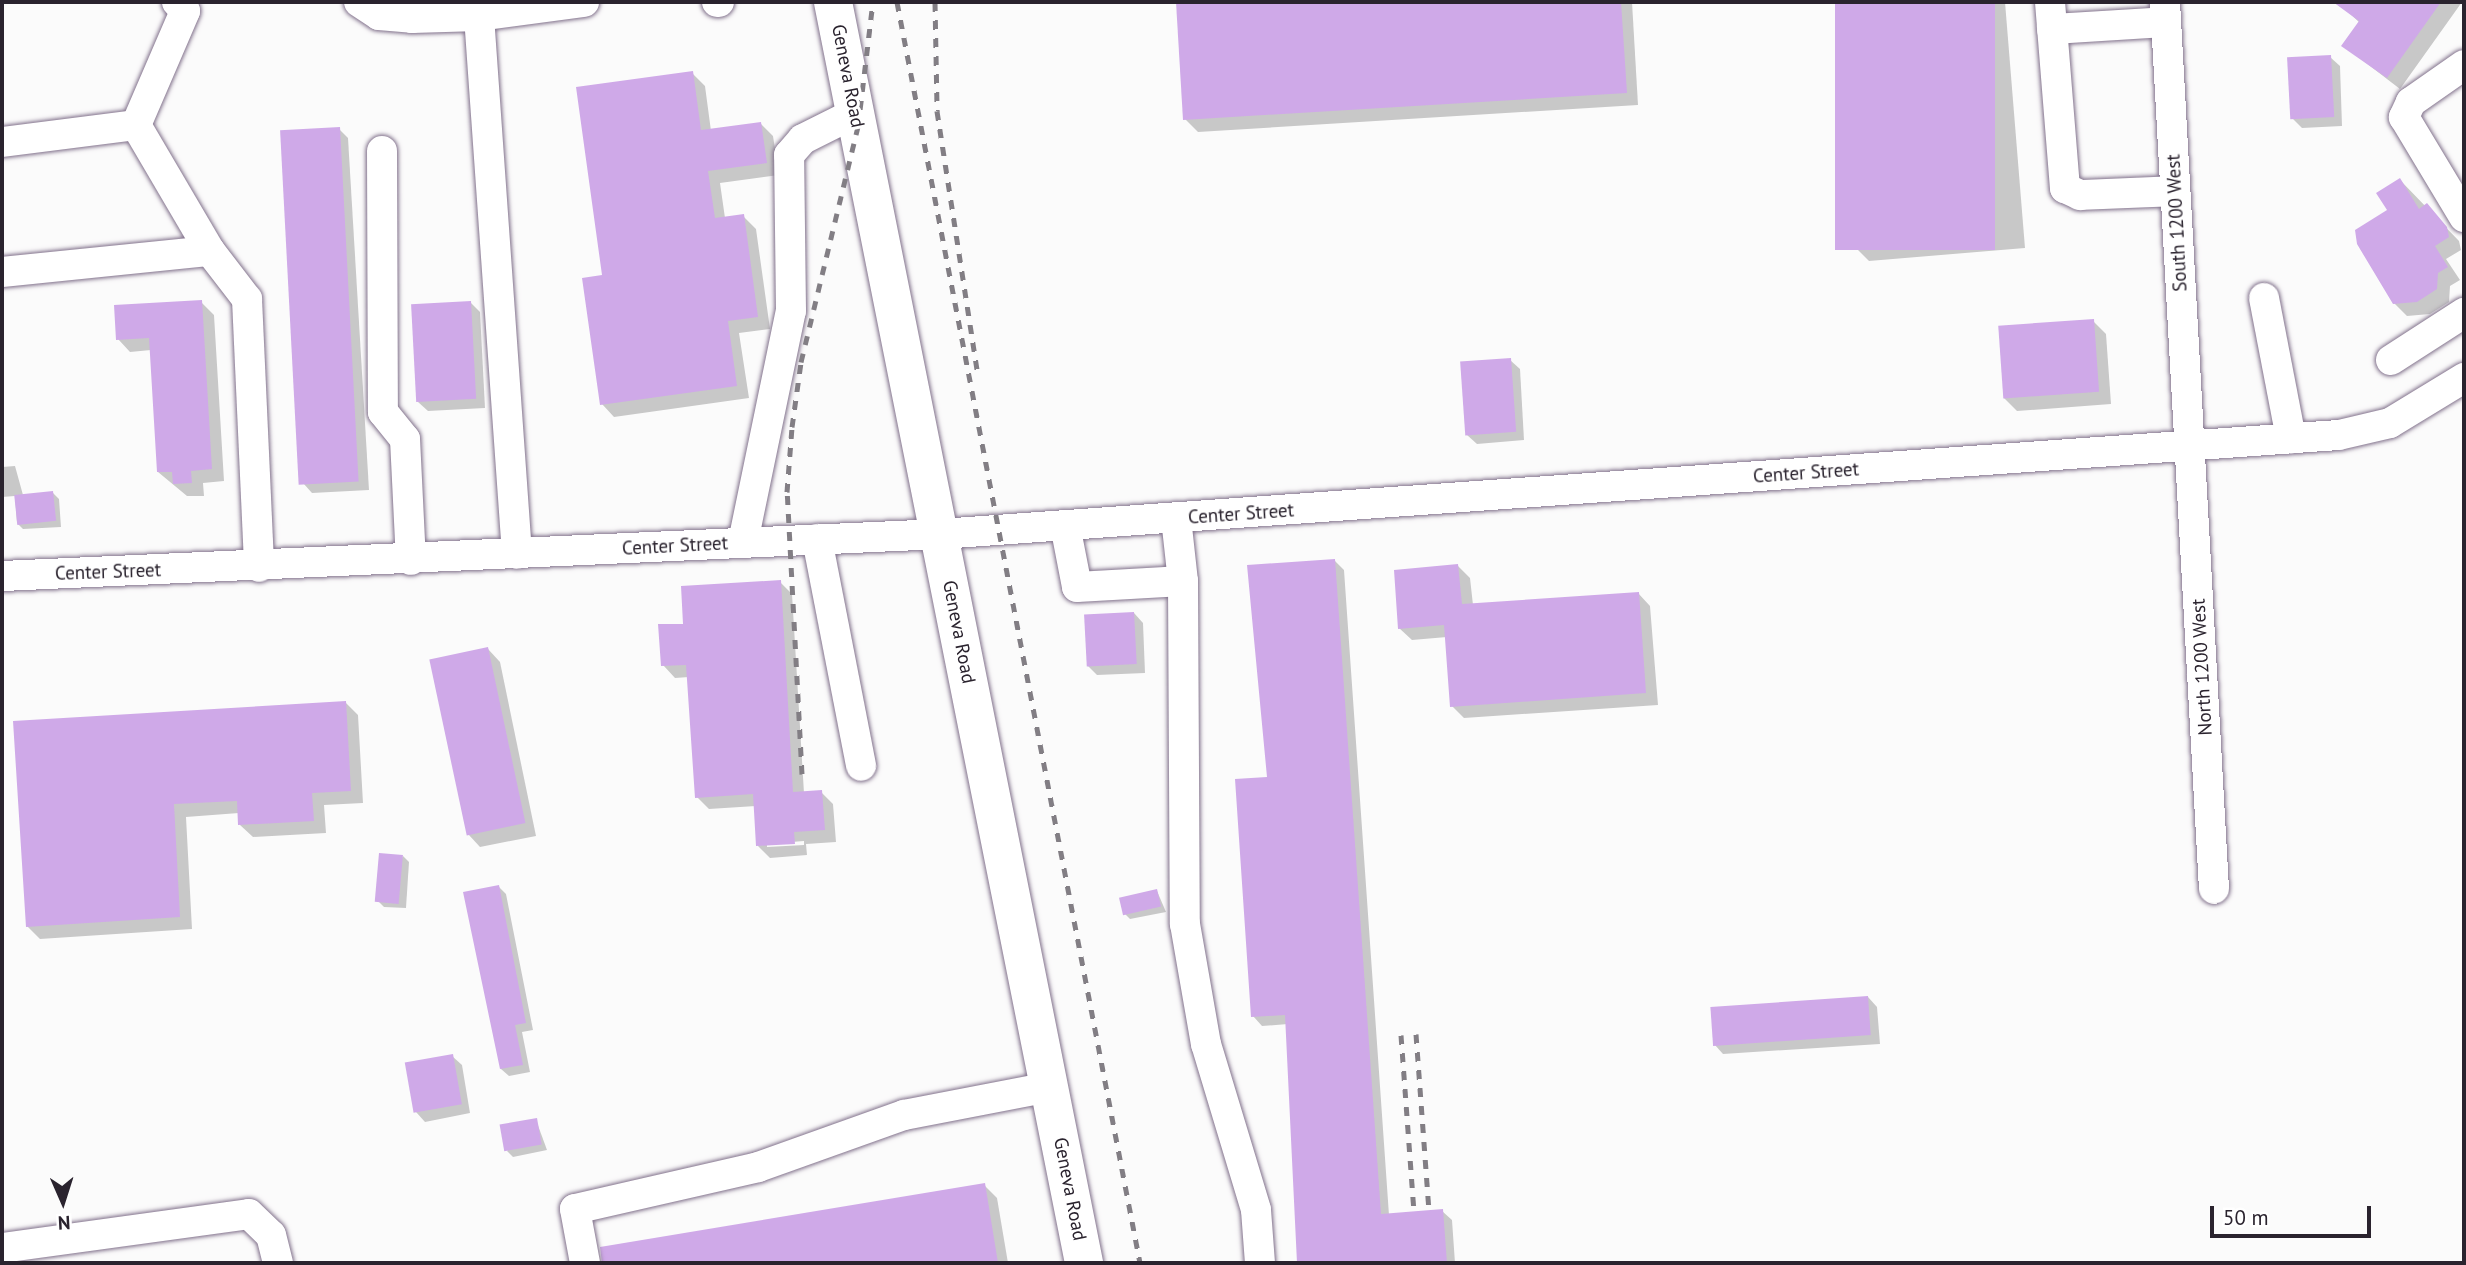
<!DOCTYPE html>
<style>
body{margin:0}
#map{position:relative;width:2466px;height:1265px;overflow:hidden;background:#fbfbfb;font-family:"PT Sans",sans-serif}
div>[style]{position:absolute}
.shadow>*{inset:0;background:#0003}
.building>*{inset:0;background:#cfa9e8;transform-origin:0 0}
.roads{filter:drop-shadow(0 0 2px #82728c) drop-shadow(0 0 2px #82728c)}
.minor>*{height:30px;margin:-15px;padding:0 15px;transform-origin:15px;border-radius:15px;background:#fff}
.major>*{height:38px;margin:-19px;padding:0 19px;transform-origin:19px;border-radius:19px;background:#fff}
.rail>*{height:5px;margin-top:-2.5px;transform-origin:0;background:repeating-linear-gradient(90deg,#827e84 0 9px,transparent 0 18px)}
span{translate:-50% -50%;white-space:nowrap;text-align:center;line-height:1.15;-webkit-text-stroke:6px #fff;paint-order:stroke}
.street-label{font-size:19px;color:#2a232e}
.frame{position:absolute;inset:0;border:4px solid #2a232e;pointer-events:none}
.north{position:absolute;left:28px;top:1167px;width:70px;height:70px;-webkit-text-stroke:5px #fff;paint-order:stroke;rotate:177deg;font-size:19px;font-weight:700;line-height:28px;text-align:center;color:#2a232e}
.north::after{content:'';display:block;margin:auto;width:24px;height:32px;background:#2a232e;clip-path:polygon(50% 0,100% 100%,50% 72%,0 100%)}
.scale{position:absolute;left:2210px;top:1206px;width:161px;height:32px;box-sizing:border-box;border:4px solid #2a232e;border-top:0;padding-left:9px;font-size:21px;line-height:24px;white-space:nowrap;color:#2a232e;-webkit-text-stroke:5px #fff;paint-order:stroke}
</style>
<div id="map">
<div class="shadow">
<i style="clip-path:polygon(1178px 2px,1632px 2px,1638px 105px,1198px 132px,1185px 119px)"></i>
<i style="clip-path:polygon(1836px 2px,2005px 2px,2025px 248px,1869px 261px,1856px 248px)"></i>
<i style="clip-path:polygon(2352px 2px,2462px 2px,2400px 89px,2344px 46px,2360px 23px,2346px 10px)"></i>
<i style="clip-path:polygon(2330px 57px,2340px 66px,2342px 126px,2302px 128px,2292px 118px)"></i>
<i style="clip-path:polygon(692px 73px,705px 86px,711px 131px,761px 124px,773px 136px,779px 175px,720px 183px,725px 218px,743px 216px,756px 229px,770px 329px,739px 333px,749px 398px,614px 417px,602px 404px,604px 276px)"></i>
<i style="clip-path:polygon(339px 129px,348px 138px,369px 490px,312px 493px,303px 483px)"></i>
<i style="clip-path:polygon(2400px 180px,2459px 241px,2461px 250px,2446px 259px,2460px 280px,2450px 286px,2449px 302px,2430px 314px,2407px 316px,2394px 303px,2390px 211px)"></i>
<i style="clip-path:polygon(201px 302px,214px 315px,224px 481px,203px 483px,204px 496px,187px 496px,158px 472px,151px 350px,130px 352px,118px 339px)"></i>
<i style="clip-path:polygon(470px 302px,480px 312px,485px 408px,428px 411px,418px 402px)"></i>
<i style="clip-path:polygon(2093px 321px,2106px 334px,2111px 404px,2017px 411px,2004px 398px)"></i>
<i style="clip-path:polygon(1510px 360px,1520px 369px,1524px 440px,1477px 444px,1467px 435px)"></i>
<i style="clip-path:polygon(15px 466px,23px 495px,53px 493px,59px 499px,61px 527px,23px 529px,17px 523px,15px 496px,2px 497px,2px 467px)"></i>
<i style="clip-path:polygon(1335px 561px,1344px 570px,1389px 1215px,1442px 1211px,1452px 1220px,1455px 1263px,1299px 1263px,1288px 1024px,1262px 1026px,1253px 1016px,1269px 778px)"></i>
<i style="clip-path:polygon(1458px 566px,1470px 578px,1473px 605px,1638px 593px,1650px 606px,1658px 705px,1464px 718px,1452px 706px,1447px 637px,1412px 640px,1399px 628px)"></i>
<i style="clip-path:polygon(evenodd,780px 582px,792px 594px,804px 793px,821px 792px,833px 804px,836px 842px,806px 844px,807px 855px,770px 858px,758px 846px,756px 806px,709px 809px,697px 797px,689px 677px,675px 678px,663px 665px,685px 625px,780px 582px,804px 841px,804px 845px,767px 847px,767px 844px,804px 841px)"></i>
<i style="clip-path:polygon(1134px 613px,1143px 623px,1145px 673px,1097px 675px,1088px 666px)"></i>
<i style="clip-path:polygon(488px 649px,500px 662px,536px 836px,480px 847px,468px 834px)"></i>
<i style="clip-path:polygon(345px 702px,358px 715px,363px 803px,324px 805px,326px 833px,253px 837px,240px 825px,239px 813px,186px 817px,192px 929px,40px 939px,27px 926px,15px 722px)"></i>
<i style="clip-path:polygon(403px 856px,409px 862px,406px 908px,384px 907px,378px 901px)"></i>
<i style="clip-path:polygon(499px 887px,506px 894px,533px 1030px,522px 1032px,530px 1072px,509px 1076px,501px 1069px)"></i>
<i style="clip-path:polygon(1157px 891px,1166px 912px,1130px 919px,1124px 913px)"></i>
<i style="clip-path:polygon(1868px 997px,1877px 1007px,1880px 1044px,1723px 1054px,1714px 1044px)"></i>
<i style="clip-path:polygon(452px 1056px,462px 1065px,470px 1113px,425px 1122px,416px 1112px)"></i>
<i style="clip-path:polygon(536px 1120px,547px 1150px,513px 1157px,507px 1151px)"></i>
<i style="clip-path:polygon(984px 1185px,997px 1198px,1008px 1263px,604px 1263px,602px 1249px)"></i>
</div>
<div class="building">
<i style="clip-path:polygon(1176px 2px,1621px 2px,1627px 93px,1183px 120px)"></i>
<i style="left:1835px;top:2px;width:160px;height:248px"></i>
<i style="clip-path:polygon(2333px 2px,2441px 2px,2387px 78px,2341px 46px,2359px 21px)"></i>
<i style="left:2331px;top:55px;width:62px;height:44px;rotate:87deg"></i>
<i style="clip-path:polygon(693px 71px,701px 130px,761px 122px,767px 163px,708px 171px,715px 218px,744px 214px,758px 317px,728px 321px,737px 386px,600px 405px,582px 278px,602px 275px,576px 87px)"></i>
<i style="left:340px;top:127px;width:355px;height:60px;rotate:87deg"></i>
<i style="clip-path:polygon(2400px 178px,2419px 209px,2427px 203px,2447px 227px,2449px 237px,2435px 246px,2448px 267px,2438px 273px,2437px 289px,2417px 302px,2393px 304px,2357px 244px,2355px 230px,2387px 210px,2376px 193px)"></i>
<i style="clip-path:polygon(202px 300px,212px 469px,191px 471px,192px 483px,173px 484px,172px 472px,157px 472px,149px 338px,116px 340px,114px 305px)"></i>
<i style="left:471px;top:301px;width:98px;height:60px;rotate:87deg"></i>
<i style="left:2094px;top:319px;width:73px;height:96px;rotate:86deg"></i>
<i style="left:1511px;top:358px;width:74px;height:51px;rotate:86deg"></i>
<i style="left:53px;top:491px;width:30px;height:39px;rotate:84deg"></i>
<i style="clip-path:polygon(1335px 559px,1381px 1214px,1443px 1209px,1447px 1263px,1297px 1263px,1285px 1015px,1251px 1017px,1235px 779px,1267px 777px,1247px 565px)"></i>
<i style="clip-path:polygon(1458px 564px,1462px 604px,1639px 592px,1646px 693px,1450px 707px,1444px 625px,1398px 629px,1394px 570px)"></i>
<i style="clip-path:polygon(781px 580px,793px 792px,822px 790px,825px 830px,794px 832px,795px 844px,756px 846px,753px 794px,695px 798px,686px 665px,661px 666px,658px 624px,683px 624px,681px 586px)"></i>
<i style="left:1134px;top:612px;width:52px;height:50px;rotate:87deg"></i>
<i style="left:488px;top:647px;width:180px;height:60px;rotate:78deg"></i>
<i style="clip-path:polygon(346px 701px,351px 791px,312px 793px,314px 821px,238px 825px,237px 801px,174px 804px,180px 917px,26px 927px,13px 721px)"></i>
<i style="left:379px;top:853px;width:24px;height:49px;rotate:5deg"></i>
<i style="clip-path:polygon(499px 885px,526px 1023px,515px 1025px,523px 1065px,500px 1069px,463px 892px)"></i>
<i style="left:1157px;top:889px;width:18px;height:39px;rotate:77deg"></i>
<i style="left:1868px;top:996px;width:39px;height:158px;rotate:86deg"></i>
<i style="left:453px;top:1054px;width:51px;height:49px;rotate:80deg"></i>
<i style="left:537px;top:1118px;width:27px;height:38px;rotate:80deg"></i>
<i style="clip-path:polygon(985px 1183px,998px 1263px,602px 1263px,600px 1247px)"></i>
</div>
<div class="roads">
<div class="minor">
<i style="left:359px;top:2px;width:24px;rotate:33deg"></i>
<i style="left:379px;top:15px;width:33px;rotate:5deg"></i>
<i style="left:411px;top:2px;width:16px;rotate:86deg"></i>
<i style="left:412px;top:18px;width:67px;rotate:-1.7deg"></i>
<i style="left:479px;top:16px;width:539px;rotate:85.96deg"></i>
<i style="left:478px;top:2px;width:14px;rotate:86deg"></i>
<i style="left:479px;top:16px;width:106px;rotate:-7.6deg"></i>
<i style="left:717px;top:2px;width:2px"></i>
<i style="left:2050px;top:2px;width:187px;rotate:85.4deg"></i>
<i style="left:2065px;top:188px;width:17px;rotate:25deg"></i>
<i style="left:2080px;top:195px;width:95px;rotate:-2.4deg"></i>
<i style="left:2165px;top:2px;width:888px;rotate:86.84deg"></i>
<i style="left:2052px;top:29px;width:114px;rotate:-3.5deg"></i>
<i style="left:2464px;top:65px;width:65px;rotate:145.1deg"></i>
<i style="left:2411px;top:102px;width:17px;rotate:115deg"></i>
<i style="left:2404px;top:117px;width:117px;rotate:59deg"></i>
<i style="left:136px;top:125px;width:146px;rotate:59.6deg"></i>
<i style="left:2px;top:142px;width:135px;rotate:-7.2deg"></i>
<i style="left:136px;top:125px;width:124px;rotate:-66.7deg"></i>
<i style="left:185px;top:11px;width:12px;rotate:-132deg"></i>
<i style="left:382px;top:151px;width:261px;rotate:89.8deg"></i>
<i style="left:383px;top:412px;width:35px;rotate:51deg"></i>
<i style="left:405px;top:439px;width:121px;rotate:87.2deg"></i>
<i style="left:2px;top:272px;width:209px;rotate:-5.8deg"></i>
<i style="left:210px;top:251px;width:61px;rotate:52.4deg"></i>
<i style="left:247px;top:299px;width:268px;rotate:87.4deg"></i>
<i style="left:2264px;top:298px;width:143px;rotate:79.1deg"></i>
<i style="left:2391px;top:360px;width:87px;rotate:-32.8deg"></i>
<i style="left:1176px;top:518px;width:63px;rotate:83.7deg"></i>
<i style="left:1183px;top:581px;width:343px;rotate:89.7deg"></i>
<i style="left:1185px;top:924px;width:122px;rotate:80.1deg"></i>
<i style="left:1206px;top:1044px;width:173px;rotate:73.2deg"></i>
<i style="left:1256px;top:1210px;width:53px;rotate:85.7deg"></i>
<i style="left:1065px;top:525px;width:63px;rotate:79deg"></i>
<i style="left:1077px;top:587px;width:106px;rotate:-3.2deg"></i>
<i style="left:817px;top:539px;width:231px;rotate:79deg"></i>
<i style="left:743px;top:542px;width:236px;rotate:-78.3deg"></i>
<i style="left:791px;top:311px;width:156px;rotate:-90.7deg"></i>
<i style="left:789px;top:155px;width:21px;rotate:-49deg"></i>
<i style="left:803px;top:139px;width:58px;rotate:-26.6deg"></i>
<i style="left:2px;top:576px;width:939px;rotate:-2.56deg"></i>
<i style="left:940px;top:534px;width:1402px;rotate:-4.05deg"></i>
<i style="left:2339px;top:435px;width:52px;rotate:-13.2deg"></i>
<i style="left:2390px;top:423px;width:87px;rotate:-31.3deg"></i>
<i style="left:2px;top:1248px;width:249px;rotate:-7.8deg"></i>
<i style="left:249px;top:1214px;width:30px;rotate:44deg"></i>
<i style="left:271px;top:1235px;width:29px;rotate:76deg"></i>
<i style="left:585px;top:1263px;width:55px;rotate:-100.5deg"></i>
<i style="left:575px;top:1209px;width:188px;rotate:-12.9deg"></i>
<i style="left:758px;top:1167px;width:155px;rotate:-19.6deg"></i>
<i style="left:904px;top:1115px;width:148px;rotate:-10.9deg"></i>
</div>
<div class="major">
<i style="left:833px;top:2px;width:1286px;rotate:78.74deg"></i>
</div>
</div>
<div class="rail">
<i style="left:897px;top:2px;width:1284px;rotate:79.09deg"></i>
<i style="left:935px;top:2px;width:109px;rotate:88.9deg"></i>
<i style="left:937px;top:111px;width:268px;rotate:81.2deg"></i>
<i style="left:802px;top:774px;width:282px;rotate:-93deg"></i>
<i style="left:787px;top:492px;width:65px;rotate:-85.6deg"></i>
<i style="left:792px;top:427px;width:66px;rotate:-82.1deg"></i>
<i style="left:801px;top:362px;width:242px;rotate:-76.4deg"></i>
<i style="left:858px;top:127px;width:126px;rotate:-83.2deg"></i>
<i style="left:1416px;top:1034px;width:176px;rotate:85.8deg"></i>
<i style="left:1401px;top:1035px;width:176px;rotate:85.8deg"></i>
</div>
<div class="street-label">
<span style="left:848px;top:76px;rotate:79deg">Geneva Road</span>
<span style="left:2177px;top:223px;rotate:-93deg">South 1200 West</span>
<span style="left:1806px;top:473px;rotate:-4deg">Center Street</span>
<span style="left:1241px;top:514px;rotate:-4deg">Center Street</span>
<span style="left:675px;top:546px;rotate:-3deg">Center Street</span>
<span style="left:108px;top:572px;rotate:-2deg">Center Street</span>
<span style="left:959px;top:632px;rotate:79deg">Geneva Road</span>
<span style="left:2202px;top:667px;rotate:-93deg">North 1200 West</span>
<span style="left:1070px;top:1189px;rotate:79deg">Geneva Road</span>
</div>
<div class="frame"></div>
<div class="north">N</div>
<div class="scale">50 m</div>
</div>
